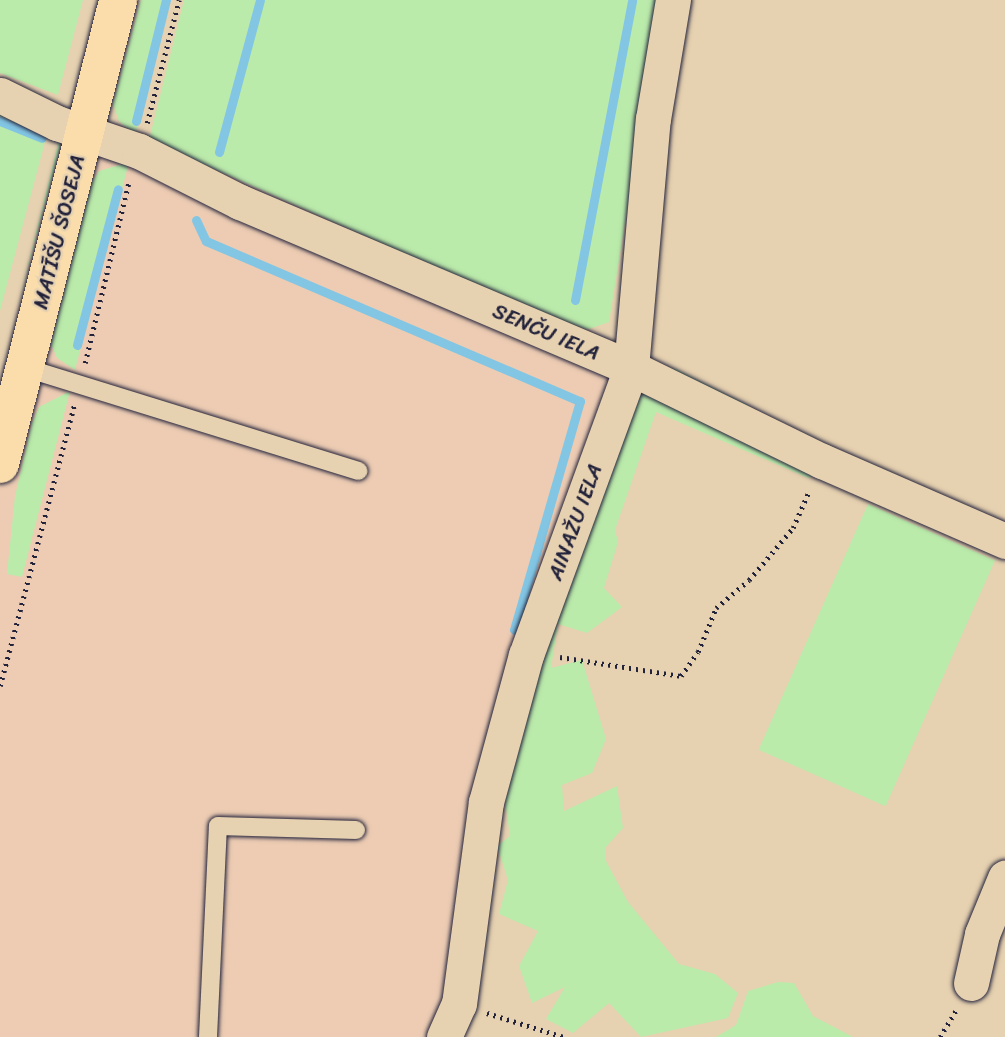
<!DOCTYPE html>
<meta charset="utf-8">
<style>
body{margin:0}
#map{position:relative;width:1005px;height:1037px;overflow:hidden;background:#e6d1b0;font-family:Sriracha,sans-serif}
div>[style]{position:absolute}
.built>*{inset:0;background:#edccb3}
.green>*{inset:0;background:#bbebab;transform-origin:0 0}
.stream>*{height:9px;margin:-4.5px;padding:0 4.5px;transform-origin:4.5px;border-radius:4.5px;background:#83c6e4}
.path>*{height:4.5px;margin-top:-2.25px;transform-origin:0;background:repeating-linear-gradient(90deg,#22223b 0 2px,transparent 0 7px)}
.roads{filter:drop-shadow(0 0 2px #22223b) drop-shadow(0 0 2px #22223b)}
.service>*{height:18px;margin:-9px;padding:0 9px;transform-origin:9px;border-radius:9px;background:#e6d1b0}
.minor>*{height:35px;margin:-17.5px;padding:0 17.5px;transform-origin:17.5px;border-radius:17.5px;background:#e6d1b0}
.primary>*{height:38px;margin:-19px;padding:0 19px;transform-origin:19px;border-radius:19px;background:#fbddab}
span{translate:-50% -50%;white-space:nowrap;text-align:center;line-height:1.15;-webkit-text-stroke:5px #e6d1b0;paint-order:stroke}
.street-label{font-size:21px;color:#22223b}
</style>
<div id="map">
<div class="built">
<i style="clip-path:polygon(84px 130px,631px 368px,526px 655px,444px 1037px,0 1037px,0 464px)"></i>
</div>
<div class="green">
<i style="clip-path:polygon(0 0,83px 0,58px 95px,0 73px)"></i>
<i style="clip-path:polygon(141px 0,170px 0,135px 135px,119px 121px,113px 104px)"></i>
<i style="clip-path:polygon(184px 0,661px 0,609px 322px,589px 329px,569px 326px,149px 140px)"></i>
<i style="clip-path:polygon(0 103px,49px 127px,0 311px)"></i>
<i style="clip-path:polygon(60px 136px,62px 139px,20px 296px)"></i>
<i style="clip-path:polygon(129px 162px,75px 370px,57px 358px,51px 344px,92px 182px,99px 171px)"></i>
<i style="clip-path:polygon(674px 368px,750px 406px,760px 446px,822px 469px,808px 478px,656px 412px,615px 530px,618px 542px,604px 588px,622px 607px,587px 633px,558px 624px,551px 668px,582px 660px,606px 739px,592px 773px,562px 785px,564px 811px,617px 786px,623px 828px,606px 847px,606px 861px,628px 902px,679px 964px,715px 974px,738px 993px,728px 1018px,641px 1037px,609px 1003px,573px 1033px,546px 1019px,565px 987px,532px 1003px,519px 966px,538px 931px,499px 914px,508px 880px,497px 846px,510px 836px,503px 788px,612px 404px)"></i>
<i style="clip-path:polygon(70px 391px,22px 577px,7px 574px,15px 496px,32px 423px,39px 407px)"></i>
<i style="left:868px;top:504px;width:139px;height:269px;rotate:24deg"></i>
<i style="clip-path:polygon(778px 982px,794px 983px,813px 1016px,853px 1037px,716px 1037px,736px 1025px,748px 991px)"></i>
</div>
<div class="stream">
<i style="left:0;top:121px;width:45px;rotate:22deg"></i>
<i style="left:136px;top:121px;width:125px;rotate:-76.1deg"></i>
<i style="left:219px;top:152px;width:157px;rotate:-74.9deg"></i>
<i style="left:196px;top:220px;width:23px;rotate:65deg"></i>
<i style="left:206px;top:241px;width:407px;rotate:23.2deg"></i>
<i style="left:580px;top:401px;width:238px;rotate:106.1deg"></i>
<i style="left:575px;top:300px;width:305px;rotate:-79.2deg"></i>
<i style="left:77px;top:345px;width:161px;rotate:-75.3deg"></i>
</div>
<div class="path">
<i style="left:147px;top:123px;width:127px;rotate:-75.4deg"></i>
<i style="left:85px;top:363px;width:187px;rotate:-76.4deg"></i>
<i style="left:560px;top:657px;width:122px;rotate:8.9deg"></i>
<i style="left:681px;top:676px;width:29px;rotate:-55deg"></i>
<i style="left:698px;top:652px;width:48px;rotate:-67.8deg"></i>
<i style="left:716px;top:608px;width:43px;rotate:-40.3deg"></i>
<i style="left:749px;top:580px;width:68px;rotate:-49.8deg"></i>
<i style="left:793px;top:528px;width:40px;rotate:-66.6deg"></i>
<i style="left:0;top:686px;width:290px;rotate:-75.2deg"></i>
<i style="left:487px;top:1013px;width:81px;rotate:17.3deg"></i>
<i style="left:940px;top:1037px;width:31px;rotate:-59deg"></i>
</div>
<div class="roads">
<div class="service">
<i style="left:26px;top:368px;width:348px;rotate:17.2deg"></i>
<i style="left:208px;top:1037px;width:211px;rotate:-87.3deg"></i>
<i style="left:218px;top:826px;width:138px;rotate:1.7deg"></i>
</div>
<div class="minor">
<i style="left:0;top:95px;width:64px;rotate:26.2deg"></i>
<i style="left:57px;top:123px;width:87px;rotate:18.9deg"></i>
<i style="left:139px;top:151px;width:113px;rotate:26.8deg"></i>
<i style="left:240px;top:202px;width:425px;rotate:23deg"></i>
<i style="left:631px;top:368px;width:212px;rotate:26deg"></i>
<i style="left:822px;top:461px;width:200px;rotate:23.6deg"></i>
<i style="left:971px;top:983px;width:50px;rotate:-77.3deg"></i>
<i style="left:982px;top:934px;width:61px;rotate:-67.7deg"></i>
<i style="left:444px;top:1037px;width:36px;rotate:-66deg"></i>
<i style="left:459px;top:1004px;width:204px;rotate:-82.4deg"></i>
<i style="left:486px;top:802px;width:152px;rotate:-74.8deg"></i>
<i style="left:526px;top:655px;width:306px;rotate:-69.9deg"></i>
<i style="left:631px;top:368px;width:250px;rotate:-85deg"></i>
<i style="left:653px;top:119px;width:121px;rotate:-80.5deg"></i>
</div>
<div class="primary">
<i style="left:0;top:464px;width:479px;rotate:-75.7deg"></i>
</div>
</div>
<div class="street-label">
<span style="left:59px;top:232px;rotate:-76deg">MATĪŠU ŠOSEJA</span>
<span style="left:546px;top:332px;rotate:23deg">SENČU IELA</span>
<span style="left:575px;top:522px;rotate:-70deg">AINAŽU IELA</span>
</div>
</div>
